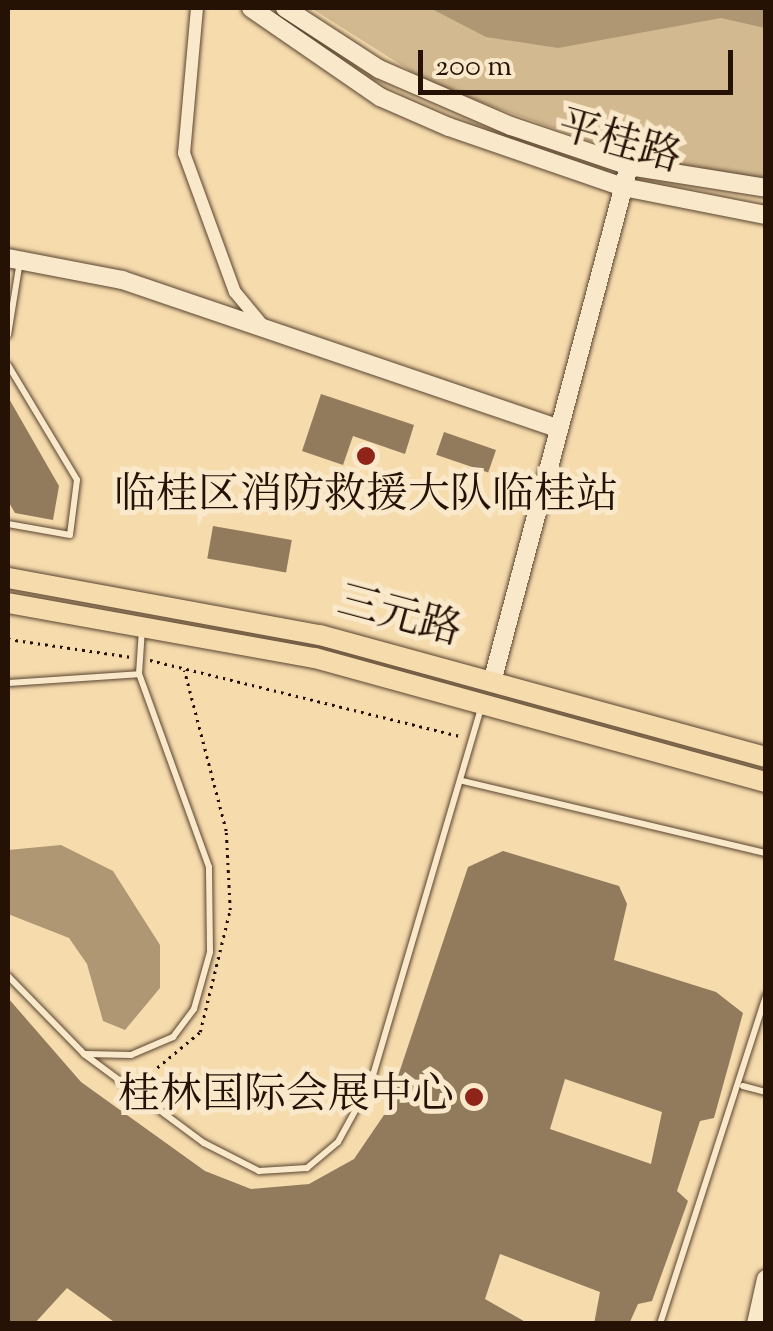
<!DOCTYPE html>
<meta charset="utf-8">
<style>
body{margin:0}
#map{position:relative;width:773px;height:1331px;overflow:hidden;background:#f6dbad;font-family:"Sorts Mill Goudy","Noto Serif SC",serif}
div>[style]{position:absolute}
.green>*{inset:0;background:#d2b990}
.water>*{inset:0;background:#af9774}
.building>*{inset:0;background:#927b5c;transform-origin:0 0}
.path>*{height:2.5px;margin-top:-1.25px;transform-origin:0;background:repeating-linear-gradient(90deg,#251205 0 2.5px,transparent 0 7.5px)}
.roads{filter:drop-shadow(0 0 2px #59442f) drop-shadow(0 0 2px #59442f)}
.lane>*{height:6px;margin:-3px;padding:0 3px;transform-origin:3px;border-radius:3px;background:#f9e8ca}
.street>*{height:12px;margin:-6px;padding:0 6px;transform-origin:6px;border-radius:6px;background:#f9e8ca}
.secondary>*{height:18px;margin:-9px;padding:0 9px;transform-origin:9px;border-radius:9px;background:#f9e8ca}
.primary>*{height:20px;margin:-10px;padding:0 10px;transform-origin:10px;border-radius:10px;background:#f6dbad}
.dots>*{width:28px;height:28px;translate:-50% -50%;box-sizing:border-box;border:5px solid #f9e8ca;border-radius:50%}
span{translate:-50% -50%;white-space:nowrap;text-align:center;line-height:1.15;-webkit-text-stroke:10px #f9e8ca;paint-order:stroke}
.street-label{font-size:42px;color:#251205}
.poi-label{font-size:42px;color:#251205}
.right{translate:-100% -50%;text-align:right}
.frame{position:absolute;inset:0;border:10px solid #251205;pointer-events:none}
.scale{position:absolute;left:418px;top:50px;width:315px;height:45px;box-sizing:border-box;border:5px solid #251205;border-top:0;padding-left:12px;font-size:30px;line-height:35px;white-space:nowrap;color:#251205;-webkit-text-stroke:8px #f9e8ca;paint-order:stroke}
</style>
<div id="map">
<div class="green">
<i style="clip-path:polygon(311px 8px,765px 8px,765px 179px,646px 161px,491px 106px,425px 80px)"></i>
</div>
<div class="water">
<i style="clip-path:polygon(430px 8px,765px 8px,765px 28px,721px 18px,558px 48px,486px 37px)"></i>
<i style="clip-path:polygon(61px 845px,113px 871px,160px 945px,160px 988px,125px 1030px,103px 1021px,87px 964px,69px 938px,8px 914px,8px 850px)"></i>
</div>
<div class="building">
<i style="clip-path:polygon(321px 394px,414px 425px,405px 454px,353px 436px,343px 465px,302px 451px)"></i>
<i style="clip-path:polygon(8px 397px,59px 486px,53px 520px,15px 513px,8px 501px)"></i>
<i style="left:444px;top:432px;width:55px;height:24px;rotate:19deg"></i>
<i style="left:213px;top:526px;width:80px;height:33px;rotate:10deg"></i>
<i style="clip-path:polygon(evenodd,503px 851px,619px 886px,627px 904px,614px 960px,716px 992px,743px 1013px,714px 1118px,700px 1121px,677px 1191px,688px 1201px,652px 1301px,638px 1304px,629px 1324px,594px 1324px,600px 1292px,500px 1254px,485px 1299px,529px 1324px,117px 1324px,67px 1288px,34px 1324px,8px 1324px,8px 998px,81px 1082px,205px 1171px,251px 1189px,309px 1184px,354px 1159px,386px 1112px,468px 867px,503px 851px,565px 1079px,662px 1112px,651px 1164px,550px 1129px,565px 1079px)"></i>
</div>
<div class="path">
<i style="left:8px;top:639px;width:125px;rotate:8.3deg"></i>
<i style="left:150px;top:660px;width:322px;rotate:13.8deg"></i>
<i style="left:140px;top:1082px;width:78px;rotate:-39.8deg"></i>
<i style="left:200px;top:1032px;width:126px;rotate:-76.2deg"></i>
<i style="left:230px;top:910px;width:79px;rotate:-92.9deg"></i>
<i style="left:226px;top:831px;width:166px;rotate:-104.6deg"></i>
</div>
<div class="roads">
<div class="lane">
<i style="left:8px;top:335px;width:75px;rotate:-80.8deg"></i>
<i style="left:8px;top:365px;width:134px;rotate:59deg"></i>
<i style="left:77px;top:480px;width:55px;rotate:97.3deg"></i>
<i style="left:70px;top:535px;width:63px;rotate:-169.9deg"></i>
<i style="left:8px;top:683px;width:131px;rotate:-3.9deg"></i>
<i style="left:463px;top:781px;width:311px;rotate:13.4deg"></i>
<i style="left:8px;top:976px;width:109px;rotate:45.7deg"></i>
<i style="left:84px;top:1054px;width:149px;rotate:36.6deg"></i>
<i style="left:204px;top:1143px;width:62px;rotate:27deg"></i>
<i style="left:259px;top:1171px;width:48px;rotate:-3.6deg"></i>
<i style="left:307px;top:1168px;width:40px;rotate:-40deg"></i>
<i style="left:338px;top:1142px;width:68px;rotate:-61.2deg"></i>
<i style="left:371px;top:1082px;width:389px;rotate:-73.6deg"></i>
<i style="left:86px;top:1054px;width:45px;rotate:1.3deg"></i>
<i style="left:131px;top:1055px;width:46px;rotate:-23.2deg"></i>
<i style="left:173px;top:1037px;width:35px;rotate:-53deg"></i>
<i style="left:194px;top:1009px;width:59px;rotate:-74.3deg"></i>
<i style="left:210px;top:952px;width:85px;rotate:-90.7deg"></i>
<i style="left:209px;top:867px;width:205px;rotate:-109.9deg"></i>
<i style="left:139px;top:674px;width:45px;rotate:-86.2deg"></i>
<i style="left:743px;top:1086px;width:24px;rotate:15deg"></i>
<i style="left:660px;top:1324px;width:345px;rotate:-72.1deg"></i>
</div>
<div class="street">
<i style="left:197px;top:8px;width:146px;rotate:95.1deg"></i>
<i style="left:184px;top:153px;width:148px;rotate:69.9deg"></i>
<i style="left:235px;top:292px;width:47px;rotate:50.2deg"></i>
</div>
<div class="secondary">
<i style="left:251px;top:8px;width:157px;rotate:34.6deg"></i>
<i style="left:380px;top:97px;width:75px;rotate:23.5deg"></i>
<i style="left:449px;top:127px;width:184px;rotate:19deg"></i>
<i style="left:623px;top:187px;width:146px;rotate:11.1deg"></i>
<i style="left:285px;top:8px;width:112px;rotate:33deg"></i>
<i style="left:379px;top:69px;width:144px;rotate:23.4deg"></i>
<i style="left:511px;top:126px;width:125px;rotate:18.7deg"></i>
<i style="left:629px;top:166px;width:139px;rotate:9.1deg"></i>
<i style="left:8px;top:258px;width:116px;rotate:10.9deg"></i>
<i style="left:122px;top:280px;width:455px;rotate:18.8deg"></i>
<i style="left:492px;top:682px;width:534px;rotate:-75.13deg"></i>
<i style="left:756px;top:1324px;width:46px;rotate:-77.5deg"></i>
</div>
<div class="primary">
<i style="left:8px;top:578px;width:317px;rotate:10.4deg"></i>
<i style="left:320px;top:635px;width:462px;rotate:15.3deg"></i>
<i style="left:8px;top:603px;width:312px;rotate:10.2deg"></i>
<i style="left:315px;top:658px;width:468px;rotate:15.4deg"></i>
</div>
</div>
<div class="dots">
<i style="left:366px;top:456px;background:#8f2418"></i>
<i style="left:474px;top:1097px;background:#8f2418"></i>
</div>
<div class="street-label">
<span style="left:619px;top:144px;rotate:16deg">平桂路</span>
<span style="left:399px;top:618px;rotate:15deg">三元路</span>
</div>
<div class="poi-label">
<span style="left:366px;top:497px">临桂区消防救援大队临桂站</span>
<span class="right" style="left:454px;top:1097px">桂林国际会展中心</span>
</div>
<div class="frame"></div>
<div class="scale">200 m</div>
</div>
